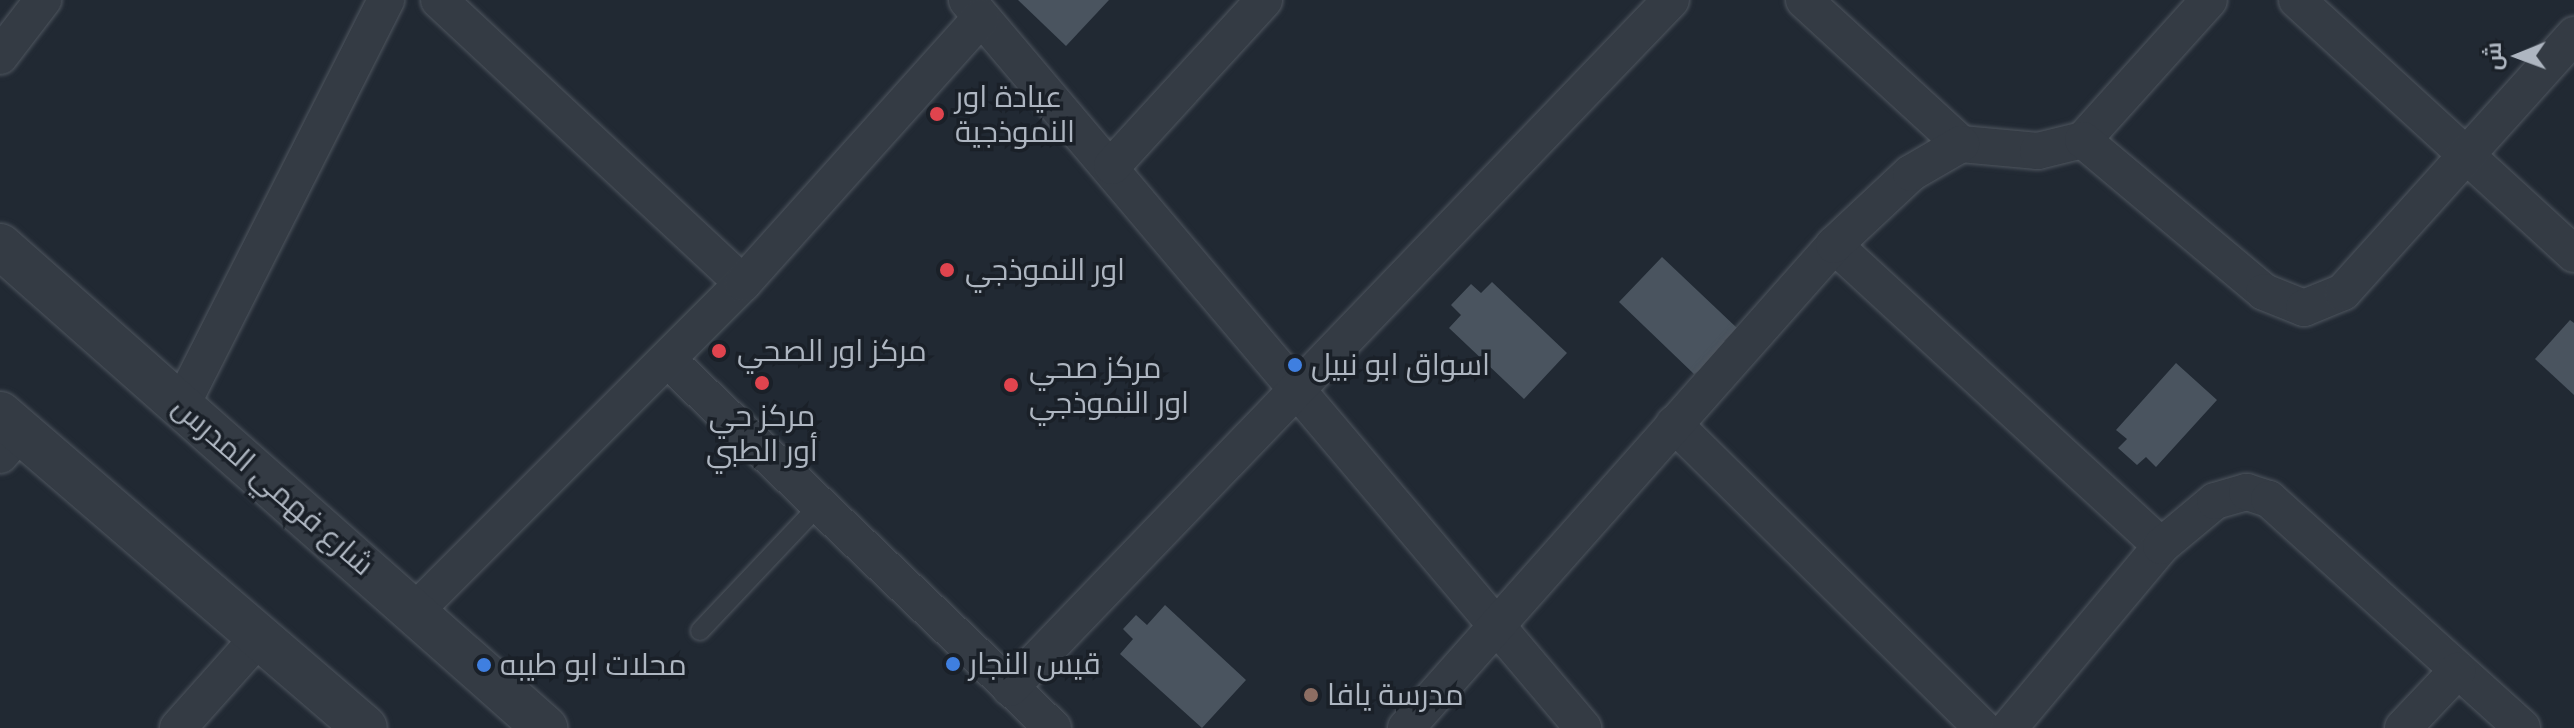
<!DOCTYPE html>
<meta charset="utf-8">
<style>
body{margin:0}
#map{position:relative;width:2574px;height:728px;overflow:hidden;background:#212933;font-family:Figtree,Cairo,sans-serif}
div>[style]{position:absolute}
.building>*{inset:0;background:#4a545f}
.roads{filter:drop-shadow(0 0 2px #4f565f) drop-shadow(0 0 2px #4f565f)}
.service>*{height:18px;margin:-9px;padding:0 9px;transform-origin:9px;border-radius:9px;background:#343b44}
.minor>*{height:36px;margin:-18px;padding:0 18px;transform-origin:18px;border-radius:18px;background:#343b44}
.tertiary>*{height:44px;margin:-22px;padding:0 22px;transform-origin:22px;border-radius:22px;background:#343b44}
.dots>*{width:22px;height:22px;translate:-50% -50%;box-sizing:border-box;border:4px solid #1a2028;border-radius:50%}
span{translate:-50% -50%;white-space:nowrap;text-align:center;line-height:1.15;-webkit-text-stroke:7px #1a2028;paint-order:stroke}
.poi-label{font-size:30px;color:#aeb6c1}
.left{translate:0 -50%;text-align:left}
.street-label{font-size:30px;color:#aeb6c1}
.north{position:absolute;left:2478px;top:16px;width:80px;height:80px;-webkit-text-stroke:6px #1a2028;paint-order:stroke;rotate:269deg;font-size:22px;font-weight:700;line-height:32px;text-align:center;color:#aeb6c1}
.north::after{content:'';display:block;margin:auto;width:28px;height:36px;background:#aeb6c1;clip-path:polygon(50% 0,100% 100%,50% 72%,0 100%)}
</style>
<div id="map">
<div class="building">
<i style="clip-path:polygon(1018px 0,1109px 0,1066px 46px)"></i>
<i style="clip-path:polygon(1662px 257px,1737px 328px,1724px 341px,1732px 348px,1694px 374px,1619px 302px)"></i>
<i style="clip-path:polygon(1492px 282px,1567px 353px,1524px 399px,1449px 328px,1461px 315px,1451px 305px,1471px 284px,1481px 293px)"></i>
<i style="clip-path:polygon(2570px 320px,2574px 323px,2574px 395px,2535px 359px)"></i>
<i style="clip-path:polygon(2176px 363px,2217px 400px,2156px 467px,2146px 457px,2137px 465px,2118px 448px,2127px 439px,2116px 430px)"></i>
<i style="clip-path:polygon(1165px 605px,1246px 680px,1202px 728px,1120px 654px,1133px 639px,1123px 629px,1136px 615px,1147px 625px)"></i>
</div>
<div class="roads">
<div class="service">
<i style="left:700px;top:631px;width:173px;rotate:-46.6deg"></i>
</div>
<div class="minor">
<i style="left:439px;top:0;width:415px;rotate:43deg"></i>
<i style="left:967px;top:0;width:954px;rotate:49.76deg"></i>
<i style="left:1804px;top:0;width:213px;rotate:42.5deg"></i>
<i style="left:1961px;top:144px;width:77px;rotate:5.2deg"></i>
<i style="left:2038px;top:151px;width:46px;rotate:-13.7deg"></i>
<i style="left:2083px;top:140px;width:188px;rotate:-48deg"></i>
<i style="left:2297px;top:0;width:376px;rotate:42.5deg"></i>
<i style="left:0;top:56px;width:71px;rotate:-52.5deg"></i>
<i style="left:2083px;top:140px;width:236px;rotate:40deg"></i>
<i style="left:2264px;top:292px;width:43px;rotate:21.8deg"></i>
<i style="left:2304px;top:308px;width:42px;rotate:-22.3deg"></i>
<i style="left:2343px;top:292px;width:346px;rotate:-48deg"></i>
<i style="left:1112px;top:166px;width:225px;rotate:-47.5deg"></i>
<i style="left:1834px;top:245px;width:444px;rotate:42.6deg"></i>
<i style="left:669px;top:361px;width:531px;rotate:43.7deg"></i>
<i style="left:181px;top:406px;width:455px;rotate:-63.2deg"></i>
<i style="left:1674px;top:424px;width:433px;rotate:44.6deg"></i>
<i style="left:0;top:455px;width:30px;rotate:-49deg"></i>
<i style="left:416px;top:610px;width:462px;rotate:-45deg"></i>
<i style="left:743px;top:283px;width:356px;rotate:-48.1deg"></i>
<i style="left:1010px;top:688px;width:954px;rotate:-46.15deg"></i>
<i style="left:178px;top:728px;width:123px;rotate:-48.3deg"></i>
<i style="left:1406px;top:728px;width:645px;rotate:-48.45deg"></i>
<i style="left:1834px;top:245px;width:105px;rotate:-43.1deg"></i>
<i style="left:1911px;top:173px;width:58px;rotate:-30.1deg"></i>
<i style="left:2009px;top:728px;width:237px;rotate:-50.1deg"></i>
<i style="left:2161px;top:546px;width:70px;rotate:-39.8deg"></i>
<i style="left:2215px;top:501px;width:33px;rotate:-16deg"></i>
<i style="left:2247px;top:492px;width:23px;rotate:18deg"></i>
<i style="left:2269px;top:499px;width:341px;rotate:42.1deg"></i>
<i style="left:2403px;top:728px;width:79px;rotate:-46.5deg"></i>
</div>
<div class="tertiary">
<i style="left:0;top:246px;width:728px;rotate:41.49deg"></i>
<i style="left:0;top:414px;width:481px;rotate:40.7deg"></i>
</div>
</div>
<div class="dots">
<i style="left:937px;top:114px;background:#e0444e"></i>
<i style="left:947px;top:270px;background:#e0444e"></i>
<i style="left:719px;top:351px;background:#e0444e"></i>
<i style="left:1295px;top:365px;background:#3f7fe0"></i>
<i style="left:762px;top:383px;background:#e0444e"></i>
<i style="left:1011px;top:385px;background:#e0444e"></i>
<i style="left:953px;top:664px;background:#3f7fe0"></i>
<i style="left:484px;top:665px;background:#3f7fe0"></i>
<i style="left:1311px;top:695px;background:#8d6e63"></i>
</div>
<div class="poi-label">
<span class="left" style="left:955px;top:114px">عيادة اور<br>النموذجية</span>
<span class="left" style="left:965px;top:270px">اور النموذجي</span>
<span class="left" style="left:737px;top:351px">مركز اور الصحي</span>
<span class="left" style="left:1311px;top:365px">اسواق ابو نبيل</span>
<span class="left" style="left:1029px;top:385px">مركز صحي<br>اور النموذجي</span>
<span style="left:762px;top:433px">مركز حي<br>أور الطبي</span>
<span class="left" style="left:969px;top:664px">قيس النجار</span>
<span class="left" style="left:500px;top:665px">محلات ابو طيبه</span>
<span class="left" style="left:1327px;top:695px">مدرسة يافا</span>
</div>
<div class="street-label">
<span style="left:273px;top:486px;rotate:41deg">شارع فهمي المدرس</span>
</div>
<div class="north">ش</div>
</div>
